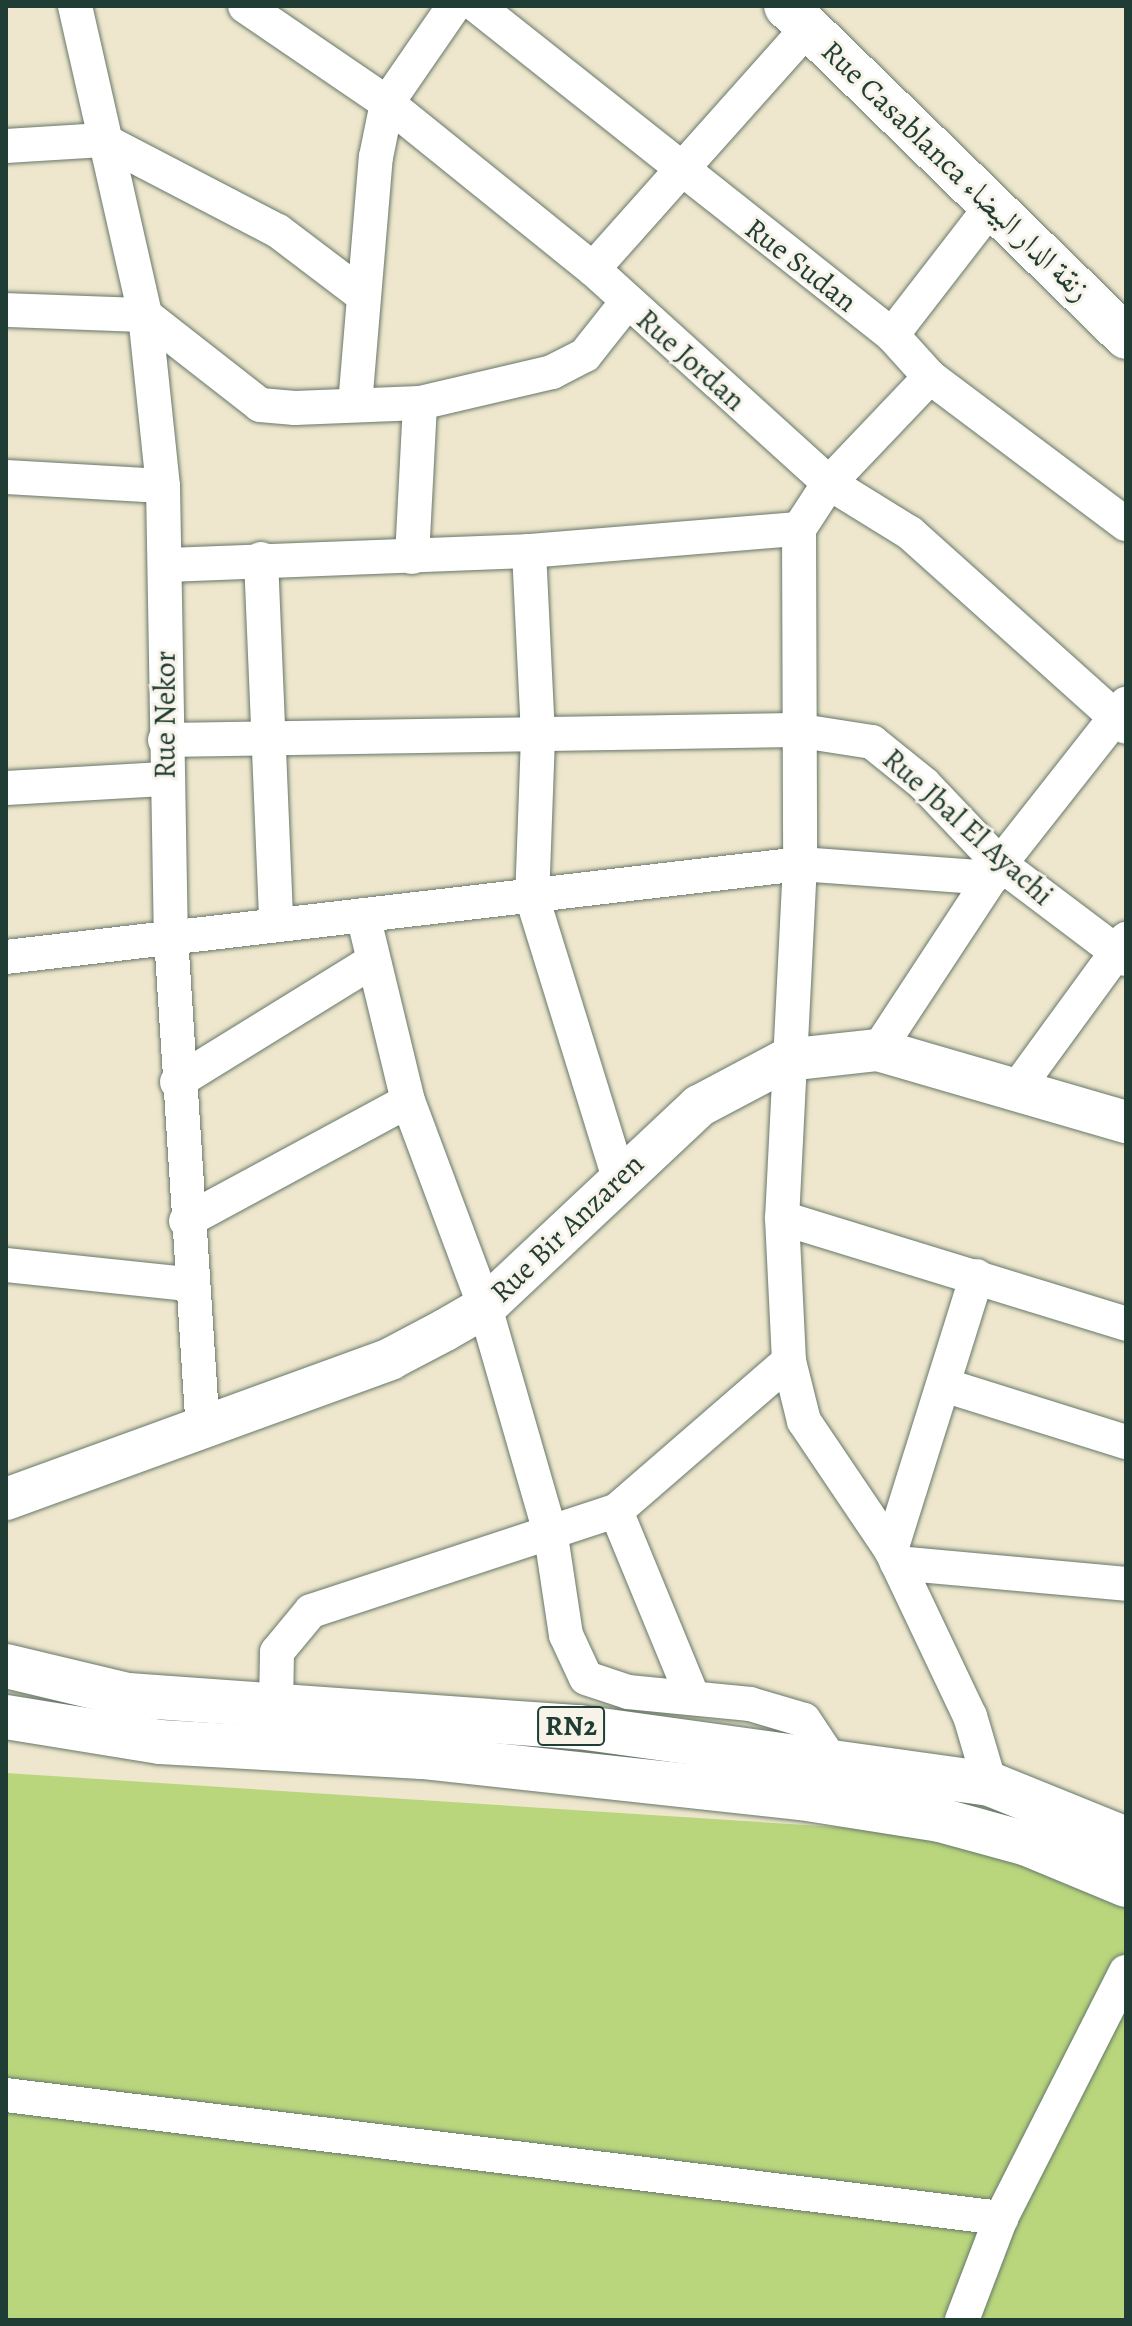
<!DOCTYPE html>
<meta charset="utf-8">
<style>
body{margin:0}
#map{position:relative;width:1132px;height:2326px;overflow:hidden;background:#eee7cd;font-family:Alegreya,Amiri,serif}
div>[style]{position:absolute}
.green>*{inset:0;background:#b9d67d}
.roads{filter:drop-shadow(0 0 2px #67786a) drop-shadow(0 0 2px #67786a)}
.minor>*{height:34px;margin:-17px;padding:0 17px;transform-origin:17px;border-radius:17px;background:#fff}
.tertiary>*{height:42px;margin:-21px;padding:0 21px;transform-origin:21px;border-radius:21px;background:#fff}
.secondary>*{height:44px;margin:-22px;padding:0 22px;transform-origin:22px;border-radius:22px;background:#fff}
.trunk>*{height:44px;margin:-22px;padding:0 22px;transform-origin:22px;border-radius:22px;background:#fff}
span{translate:-50% -50%;white-space:nowrap;text-align:center;line-height:1.15;-webkit-text-stroke:6px #f7f3e8;paint-order:stroke}
.shield-label span{padding:2px 6px;background:#f7f3e8;border:2px solid;border-radius:6px;-webkit-text-stroke-width:0}
.shield-label{font-size:28px;color:#1f3d34;font-weight:700}
.street-label{font-size:30px;color:#1f3d34}
.frame{position:absolute;inset:0;border:8px solid #1f3d34;pointer-events:none}
</style>
<div id="map">
<div class="green">
<i style="clip-path:polygon(6px 1773px,944px 1834px,1126px 1903px,1126px 2320px,6px 2320px)"></i>
</div>
<div class="roads">
<div class="minor">
<i style="left:75px;top:6px;width:317px;rotate:77.2deg"></i>
<i style="left:145px;top:315px;width:172px;rotate:84deg"></i>
<i style="left:163px;top:486px;width:451px;rotate:89deg"></i>
<i style="left:171px;top:937px;width:494px;rotate:86.3deg"></i>
<i style="left:245px;top:6px;width:172px;rotate:34.3deg"></i>
<i style="left:387px;top:103px;width:265px;rotate:38.9deg"></i>
<i style="left:593px;top:269px;width:319px;rotate:42.2deg"></i>
<i style="left:829px;top:483px;width:95px;rotate:31.7deg"></i>
<i style="left:910px;top:533px;width:290px;rotate:41.9deg"></i>
<i style="left:477px;top:6px;width:530px;rotate:38.41deg"></i>
<i style="left:892px;top:335px;width:57px;rotate:47.9deg"></i>
<i style="left:930px;top:377px;width:245px;rotate:36.9deg"></i>
<i style="left:6px;top:146px;width:97px;rotate:-3.5deg"></i>
<i style="left:103px;top:140px;width:197px;rotate:27.5deg"></i>
<i style="left:278px;top:231px;width:104px;rotate:37.2deg"></i>
<i style="left:593px;top:269px;width:323px;rotate:-48.3deg"></i>
<i style="left:6px;top:310px;width:139px;rotate:2.1deg"></i>
<i style="left:145px;top:315px;width:146px;rotate:38deg"></i>
<i style="left:260px;top:405px;width:35px;rotate:5deg"></i>
<i style="left:295px;top:408px;width:125px;rotate:-2.3deg"></i>
<i style="left:420px;top:403px;width:136px;rotate:-13.2deg"></i>
<i style="left:552px;top:372px;width:37px;rotate:-27deg"></i>
<i style="left:585px;top:355px;width:68px;rotate:-51.6deg"></i>
<i style="left:892px;top:335px;width:160px;rotate:-52.3deg"></i>
<i style="left:930px;top:377px;width:146px;rotate:133.6deg"></i>
<i style="left:829px;top:483px;width:55px;rotate:123.1deg"></i>
<i style="left:799px;top:529px;width:335px;rotate:89.8deg"></i>
<i style="left:800px;top:864px;width:354px;rotate:92.9deg"></i>
<i style="left:782px;top:1218px;width:143px;rotate:87.2deg"></i>
<i style="left:789px;top:1361px;width:62px;rotate:76deg"></i>
<i style="left:804px;top:1421px;width:156px;rotate:56deg"></i>
<i style="left:891px;top:1550px;width:184px;rotate:64.6deg"></i>
<i style="left:970px;top:1716px;width:71px;rotate:73.6deg"></i>
<i style="left:355px;top:405px;width:249px;rotate:-85.2deg"></i>
<i style="left:376px;top:157px;width:55px;rotate:-78.5deg"></i>
<i style="left:387px;top:103px;width:118px;rotate:-55.4deg"></i>
<i style="left:6px;top:477px;width:157px;rotate:3.3deg"></i>
<i style="left:529px;top:551px;width:186px;rotate:87.2deg"></i>
<i style="left:538px;top:737px;width:160px;rotate:92.1deg"></i>
<i style="left:532px;top:897px;width:290px;rotate:72.8deg"></i>
<i style="left:412px;top:557px;width:154px;rotate:-87deg"></i>
<i style="left:261px;top:559px;width:363px;rotate:87.6deg"></i>
<i style="left:165px;top:565px;width:364px;rotate:-2.2deg"></i>
<i style="left:529px;top:551px;width:271px;rotate:-4.7deg"></i>
<i style="left:165px;top:740px;width:630px;rotate:-0.91deg"></i>
<i style="left:795px;top:730px;width:78px;rotate:8.9deg"></i>
<i style="left:872px;top:742px;width:67px;rotate:38.9deg"></i>
<i style="left:924px;top:784px;width:110px;rotate:46.5deg"></i>
<i style="left:1000px;top:864px;width:158px;rotate:37deg"></i>
<i style="left:6px;top:788px;width:158px;rotate:-3.3deg"></i>
<i style="left:363px;top:915px;width:191px;rotate:76.4deg"></i>
<i style="left:408px;top:1101px;width:220px;rotate:69.5deg"></i>
<i style="left:485px;top:1307px;width:238px;rotate:73.9deg"></i>
<i style="left:551px;top:1536px;width:100px;rotate:81.4deg"></i>
<i style="left:566px;top:1635px;width:47px;rotate:65.1deg"></i>
<i style="left:586px;top:1678px;width:44px;rotate:18.4deg"></i>
<i style="left:628px;top:1692px;width:123px;rotate:5.6deg"></i>
<i style="left:750px;top:1704px;width:56px;rotate:16.5deg"></i>
<i style="left:804px;top:1720px;width:54px;rotate:56.3deg"></i>
<i style="left:6px;top:957px;width:799px;rotate:-6.68deg"></i>
<i style="left:800px;top:864px;width:192px;rotate:4.2deg"></i>
<i style="left:878px;top:1050px;width:222px;rotate:-56.7deg"></i>
<i style="left:1000px;top:864px;width:204px;rotate:-51.8deg"></i>
<i style="left:177px;top:1082px;width:228px;rotate:-31.7deg"></i>
<i style="left:1016px;top:1090px;width:187px;rotate:-53.9deg"></i>
<i style="left:782px;top:1218px;width:360px;rotate:17.1deg"></i>
<i style="left:186px;top:1221px;width:252px;rotate:-28.4deg"></i>
<i style="left:6px;top:1265px;width:183px;rotate:6deg"></i>
<i style="left:944px;top:1385px;width:191px;rotate:17.4deg"></i>
<i style="left:616px;top:1511px;width:202px;rotate:67.6deg"></i>
<i style="left:891px;top:1550px;width:287px;rotate:-72.6deg"></i>
<i style="left:897px;top:1563px;width:230px;rotate:5.2deg"></i>
<i style="left:276px;top:1705px;width:53px;rotate:-88.9deg"></i>
<i style="left:277px;top:1652px;width:53px;rotate:-50.3deg"></i>
<i style="left:311px;top:1611px;width:321px;rotate:-18.2deg"></i>
<i style="left:616px;top:1511px;width:229px;rotate:-40.9deg"></i>
<i style="left:6px;top:2095px;width:1003px;rotate:7.05deg"></i>
<i style="left:1001px;top:2218px;width:276px;rotate:-63.1deg"></i>
<i style="left:962px;top:2320px;width:109px;rotate:-69.1deg"></i>
</div>
<div class="tertiary">
<i style="left:6px;top:1499px;width:409px;rotate:-20deg"></i>
<i style="left:390px;top:1359px;width:62px;rotate:-27.8deg"></i>
<i style="left:445px;top:1330px;width:46px;rotate:-29.9deg"></i>
<i style="left:485px;top:1307px;width:294px;rotate:-43.2deg"></i>
<i style="left:699px;top:1106px;width:98px;rotate:-27.9deg"></i>
<i style="left:786px;top:1060px;width:93px;rotate:-6.2deg"></i>
<i style="left:878px;top:1050px;width:258px;rotate:16.2deg"></i>
</div>
<div class="secondary">
<i style="left:786px;top:6px;width:475px;rotate:44.2deg"></i>
</div>
<div class="trunk">
<i style="left:6px;top:1666px;width:125px;rotate:13.4deg"></i>
<i style="left:128px;top:1695px;width:452px;rotate:4.1deg"></i>
<i style="left:579px;top:1727px;width:415px;rotate:7.9deg"></i>
<i style="left:990px;top:1784px;width:147px;rotate:22deg"></i>
<i style="left:6px;top:1717px;width:156px;rotate:9.2deg"></i>
<i style="left:160px;top:1742px;width:262px;rotate:3.3deg"></i>
<i style="left:422px;top:1757px;width:381px;rotate:6.2deg"></i>
<i style="left:801px;top:1798px;width:141px;rotate:9deg"></i>
<i style="left:940px;top:1820px;width:90px;rotate:15.4deg"></i>
<i style="left:1027px;top:1844px;width:107px;rotate:22.5deg"></i>
</div>
</div>
<div class="shield-label">
<span style="left:571px;top:1726px">RN2</span>
</div>
<div class="street-label">
<span style="left:956px;top:171px;rotate:44deg">Rue Casablanca زنقة الدار البيضاء</span>
<span style="left:801px;top:265px;rotate:38deg">Rue Sudan</span>
<span style="left:691px;top:360px;rotate:42deg">Rue Jordan</span>
<span style="left:165px;top:715px;rotate:-90deg">Rue Nekor</span>
<span style="left:968px;top:827px;rotate:42deg">Rue Jbal El Ayachi</span>
<span style="left:567px;top:1228px;rotate:-44deg">Rue Bir Anzaren</span>
</div>
<div class="frame"></div>
</div>
